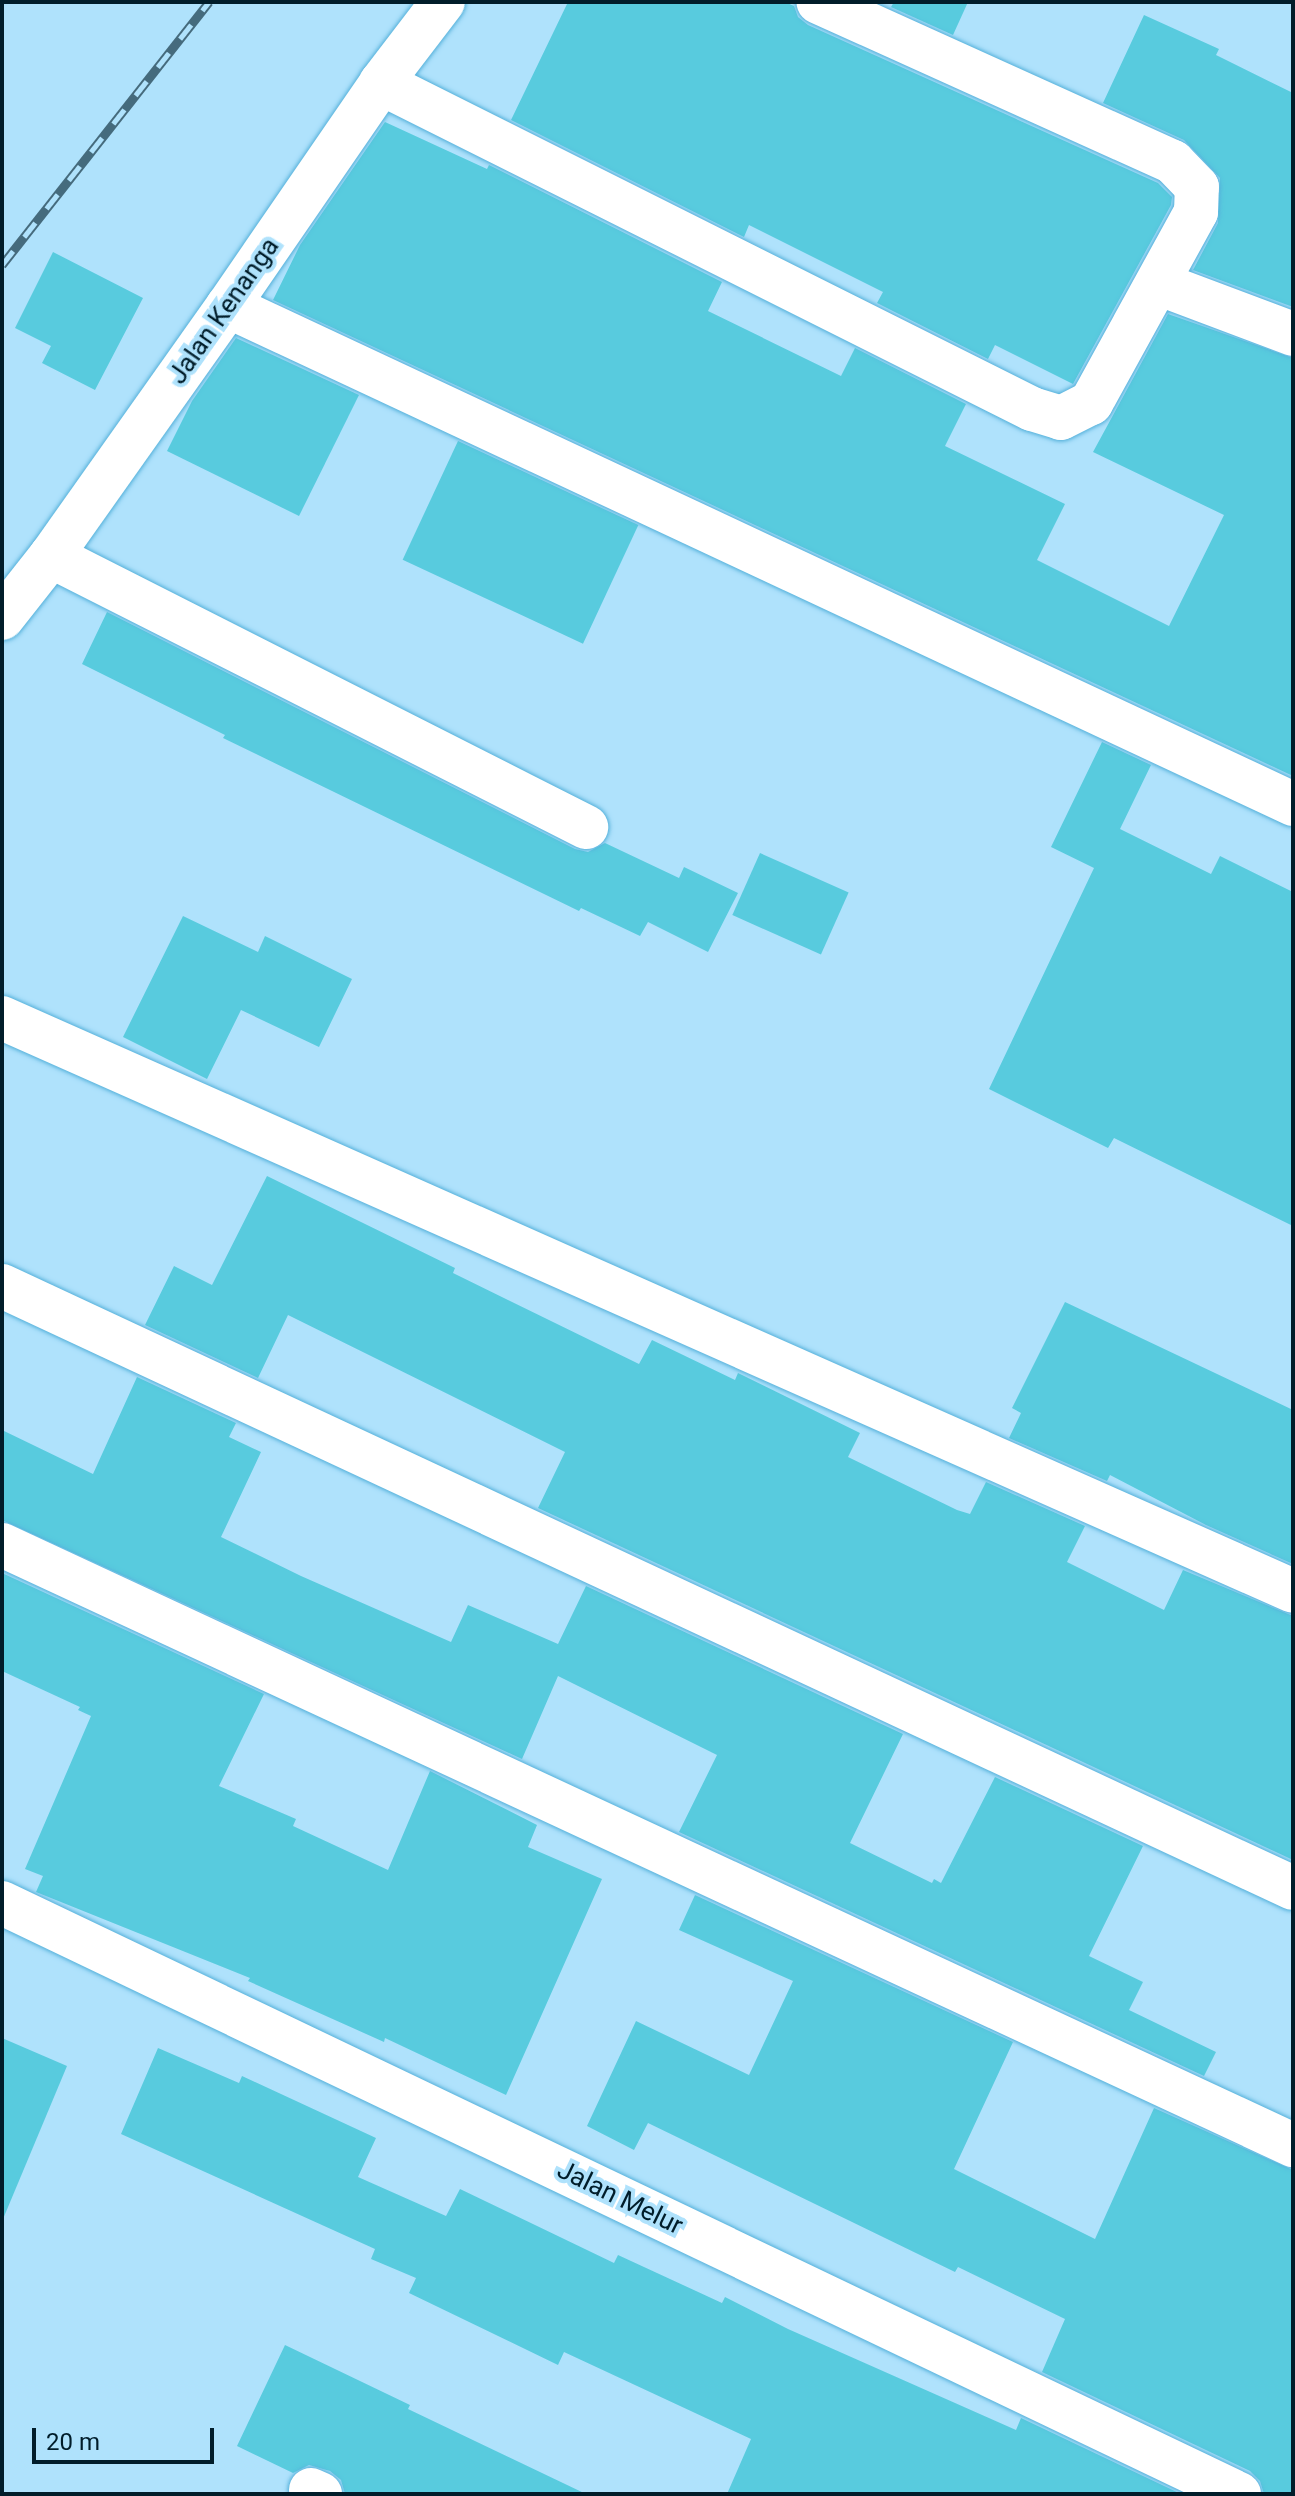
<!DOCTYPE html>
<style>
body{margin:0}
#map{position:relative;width:1295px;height:2496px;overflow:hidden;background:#afe2fc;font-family:Roboto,sans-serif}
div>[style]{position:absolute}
.building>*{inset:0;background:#58cbde;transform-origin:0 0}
.roads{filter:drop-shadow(0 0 2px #54b0da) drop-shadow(0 0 2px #54b0da)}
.minor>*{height:44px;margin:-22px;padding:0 22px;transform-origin:22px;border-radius:22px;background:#fff}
.rail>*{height:9px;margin-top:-4.5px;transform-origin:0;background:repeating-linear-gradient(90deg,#afe2fc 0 18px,#456b7d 0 36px);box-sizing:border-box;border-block:2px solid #456b7d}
span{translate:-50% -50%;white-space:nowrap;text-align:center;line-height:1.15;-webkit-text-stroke:8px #afe2fc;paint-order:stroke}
.street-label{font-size:26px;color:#011d2a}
.frame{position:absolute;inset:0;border:4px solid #011d2a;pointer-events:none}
.scale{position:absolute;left:32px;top:2428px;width:182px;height:36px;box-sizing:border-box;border:4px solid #011d2a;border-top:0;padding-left:10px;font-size:24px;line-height:28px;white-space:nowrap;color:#011d2a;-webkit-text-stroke:6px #afe2fc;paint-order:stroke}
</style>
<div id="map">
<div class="building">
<i style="clip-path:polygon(568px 2px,785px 2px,794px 6px,798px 17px,808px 25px,1158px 183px,1172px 197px,1171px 205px,1073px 384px,995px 345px,988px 359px,877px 303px,883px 292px,749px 225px,744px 237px,511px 120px)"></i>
<i style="clip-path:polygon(894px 2px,968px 2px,953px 35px,891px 7px)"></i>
<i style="clip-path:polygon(1144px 15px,1219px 49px,1216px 55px,1293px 93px,1293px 307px,1193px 270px,1218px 223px,1220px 178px,1184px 140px,1103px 103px)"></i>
<i style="clip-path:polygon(385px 122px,487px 169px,489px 165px,722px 282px,708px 311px,841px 376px,855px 348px,966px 404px,945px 446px,1065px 504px,1037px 560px,1169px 626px,1224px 515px,1093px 452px,1168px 314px,1293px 358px,1293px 776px,273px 300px,300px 245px)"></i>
<i style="clip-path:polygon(53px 252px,143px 298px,95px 390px,42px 363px,51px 346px,15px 328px)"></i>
<i style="clip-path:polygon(236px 338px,359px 395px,299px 516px,167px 451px,192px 401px)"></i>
<i style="left:458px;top:441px;width:199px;height:131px;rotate:25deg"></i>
<i style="clip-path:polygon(107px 612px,575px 849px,588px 852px,605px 843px,679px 878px,684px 867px,738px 893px,708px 952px,648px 922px,640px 936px,581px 908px,579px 911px,223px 738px,225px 735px,82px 664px)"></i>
<i style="clip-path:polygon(1102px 742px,1151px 765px,1120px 829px,1211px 874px,1220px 856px,1293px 892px,1293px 1226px,1114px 1138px,1108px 1148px,989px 1089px,1094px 868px,1051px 847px)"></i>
<i style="left:760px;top:853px;width:97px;height:68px;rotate:24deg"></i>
<i style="clip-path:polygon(183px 916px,258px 952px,265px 936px,352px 979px,319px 1047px,241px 1010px,207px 1079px,123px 1037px)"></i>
<i style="clip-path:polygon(267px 1176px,455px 1268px,453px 1273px,639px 1364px,652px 1340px,735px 1380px,738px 1373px,860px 1433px,848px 1457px,957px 1510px,970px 1514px,986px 1482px,1085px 1526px,1067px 1562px,1164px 1610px,1183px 1570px,1293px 1616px,1293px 1860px,538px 1508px,565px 1452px,288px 1315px,258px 1378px,145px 1325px,174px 1266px,212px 1285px)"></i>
<i style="clip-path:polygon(1065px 1302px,1293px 1410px,1293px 1564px,1206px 1525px,1110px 1475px,1107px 1481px,1009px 1438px,1021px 1413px,1012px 1408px)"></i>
<i style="clip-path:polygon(137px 1377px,236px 1423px,229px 1437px,261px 1452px,221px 1537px,301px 1576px,451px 1642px,468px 1605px,558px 1644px,586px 1586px,903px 1734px,850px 1843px,932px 1883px,934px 1879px,941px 1883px,995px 1777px,1143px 1846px,1089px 1956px,1143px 1982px,1129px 2010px,1216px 2052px,1204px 2076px,679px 1832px,717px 1755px,558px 1676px,522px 1759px,2px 1520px,2px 1430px,93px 1474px)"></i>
<i style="clip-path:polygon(2px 1573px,264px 1694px,219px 1786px,296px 1819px,293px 1826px,388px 1870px,430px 1771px,537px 1825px,528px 1847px,602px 1879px,506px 2095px,385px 2038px,384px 2042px,248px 1981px,250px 1978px,36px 1892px,43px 1876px,25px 1869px,91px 1716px,78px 1710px,80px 1707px,2px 1671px)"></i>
<i style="clip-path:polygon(695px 1895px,1013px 2042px,954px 2169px,1095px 2239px,1154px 2108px,1293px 2170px,1293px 2494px,1264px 2494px,1260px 2481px,1250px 2471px,1042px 2372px,1065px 2319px,958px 2267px,955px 2272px,648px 2123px,634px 2150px,587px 2126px,636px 2021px,749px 2075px,793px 1981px,679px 1930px)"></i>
<i style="clip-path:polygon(2px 2038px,67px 2066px,3px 2219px,2px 2219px)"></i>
<i style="clip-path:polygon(158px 2048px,239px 2083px,242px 2076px,376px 2138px,358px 2177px,446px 2216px,460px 2189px,614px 2263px,618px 2255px,722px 2303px,725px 2297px,788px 2329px,1016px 2430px,1021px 2418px,1181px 2494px,727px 2494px,751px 2439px,564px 2352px,558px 2365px,409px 2293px,416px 2278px,371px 2259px,375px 2249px,121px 2134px)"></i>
<i style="clip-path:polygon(285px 2345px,410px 2405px,408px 2409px,586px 2494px,345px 2494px,341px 2480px,330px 2471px,309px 2465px,293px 2473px,237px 2446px)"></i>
</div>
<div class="roads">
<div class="minor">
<i style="left:381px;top:83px;width:728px;rotate:26.6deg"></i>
<i style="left:1032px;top:409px;width:30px;rotate:17deg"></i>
<i style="left:1061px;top:418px;width:34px;rotate:-27deg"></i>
<i style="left:1091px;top:403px;width:218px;rotate:-61.2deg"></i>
<i style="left:1196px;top:212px;width:25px;rotate:-88deg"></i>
<i style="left:1197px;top:187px;width:35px;rotate:-134deg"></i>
<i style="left:1173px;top:162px;width:389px;rotate:-155.7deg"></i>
<i style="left:1160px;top:284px;width:142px;rotate:20.6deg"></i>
<i style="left:228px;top:306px;width:1176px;rotate:25.06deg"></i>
<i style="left:51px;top:556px;width:600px;rotate:26.86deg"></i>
<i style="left:2px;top:618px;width:79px;rotate:-51.7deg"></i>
<i style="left:51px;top:556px;width:306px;rotate:-54.7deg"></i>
<i style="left:228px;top:306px;width:270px;rotate:-55.5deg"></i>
<i style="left:381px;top:83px;width:102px;rotate:-52.6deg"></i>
<i style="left:2px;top:1018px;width:1412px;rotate:23.93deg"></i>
<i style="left:2px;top:1286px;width:1424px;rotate:25deg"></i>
<i style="left:2px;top:1545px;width:1424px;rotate:24.93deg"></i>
<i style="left:2px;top:1903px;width:1371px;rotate:25.54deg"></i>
<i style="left:311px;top:2490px;width:10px;rotate:24deg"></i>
</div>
</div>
<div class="rail">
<i style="left:2px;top:265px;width:335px;rotate:-51.8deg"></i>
</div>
<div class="street-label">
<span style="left:224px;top:311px;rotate:-55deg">Jalan Kenanga</span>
<span style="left:620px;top:2198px;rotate:26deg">Jalan Melur</span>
</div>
<div class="frame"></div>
<div class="scale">20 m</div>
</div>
